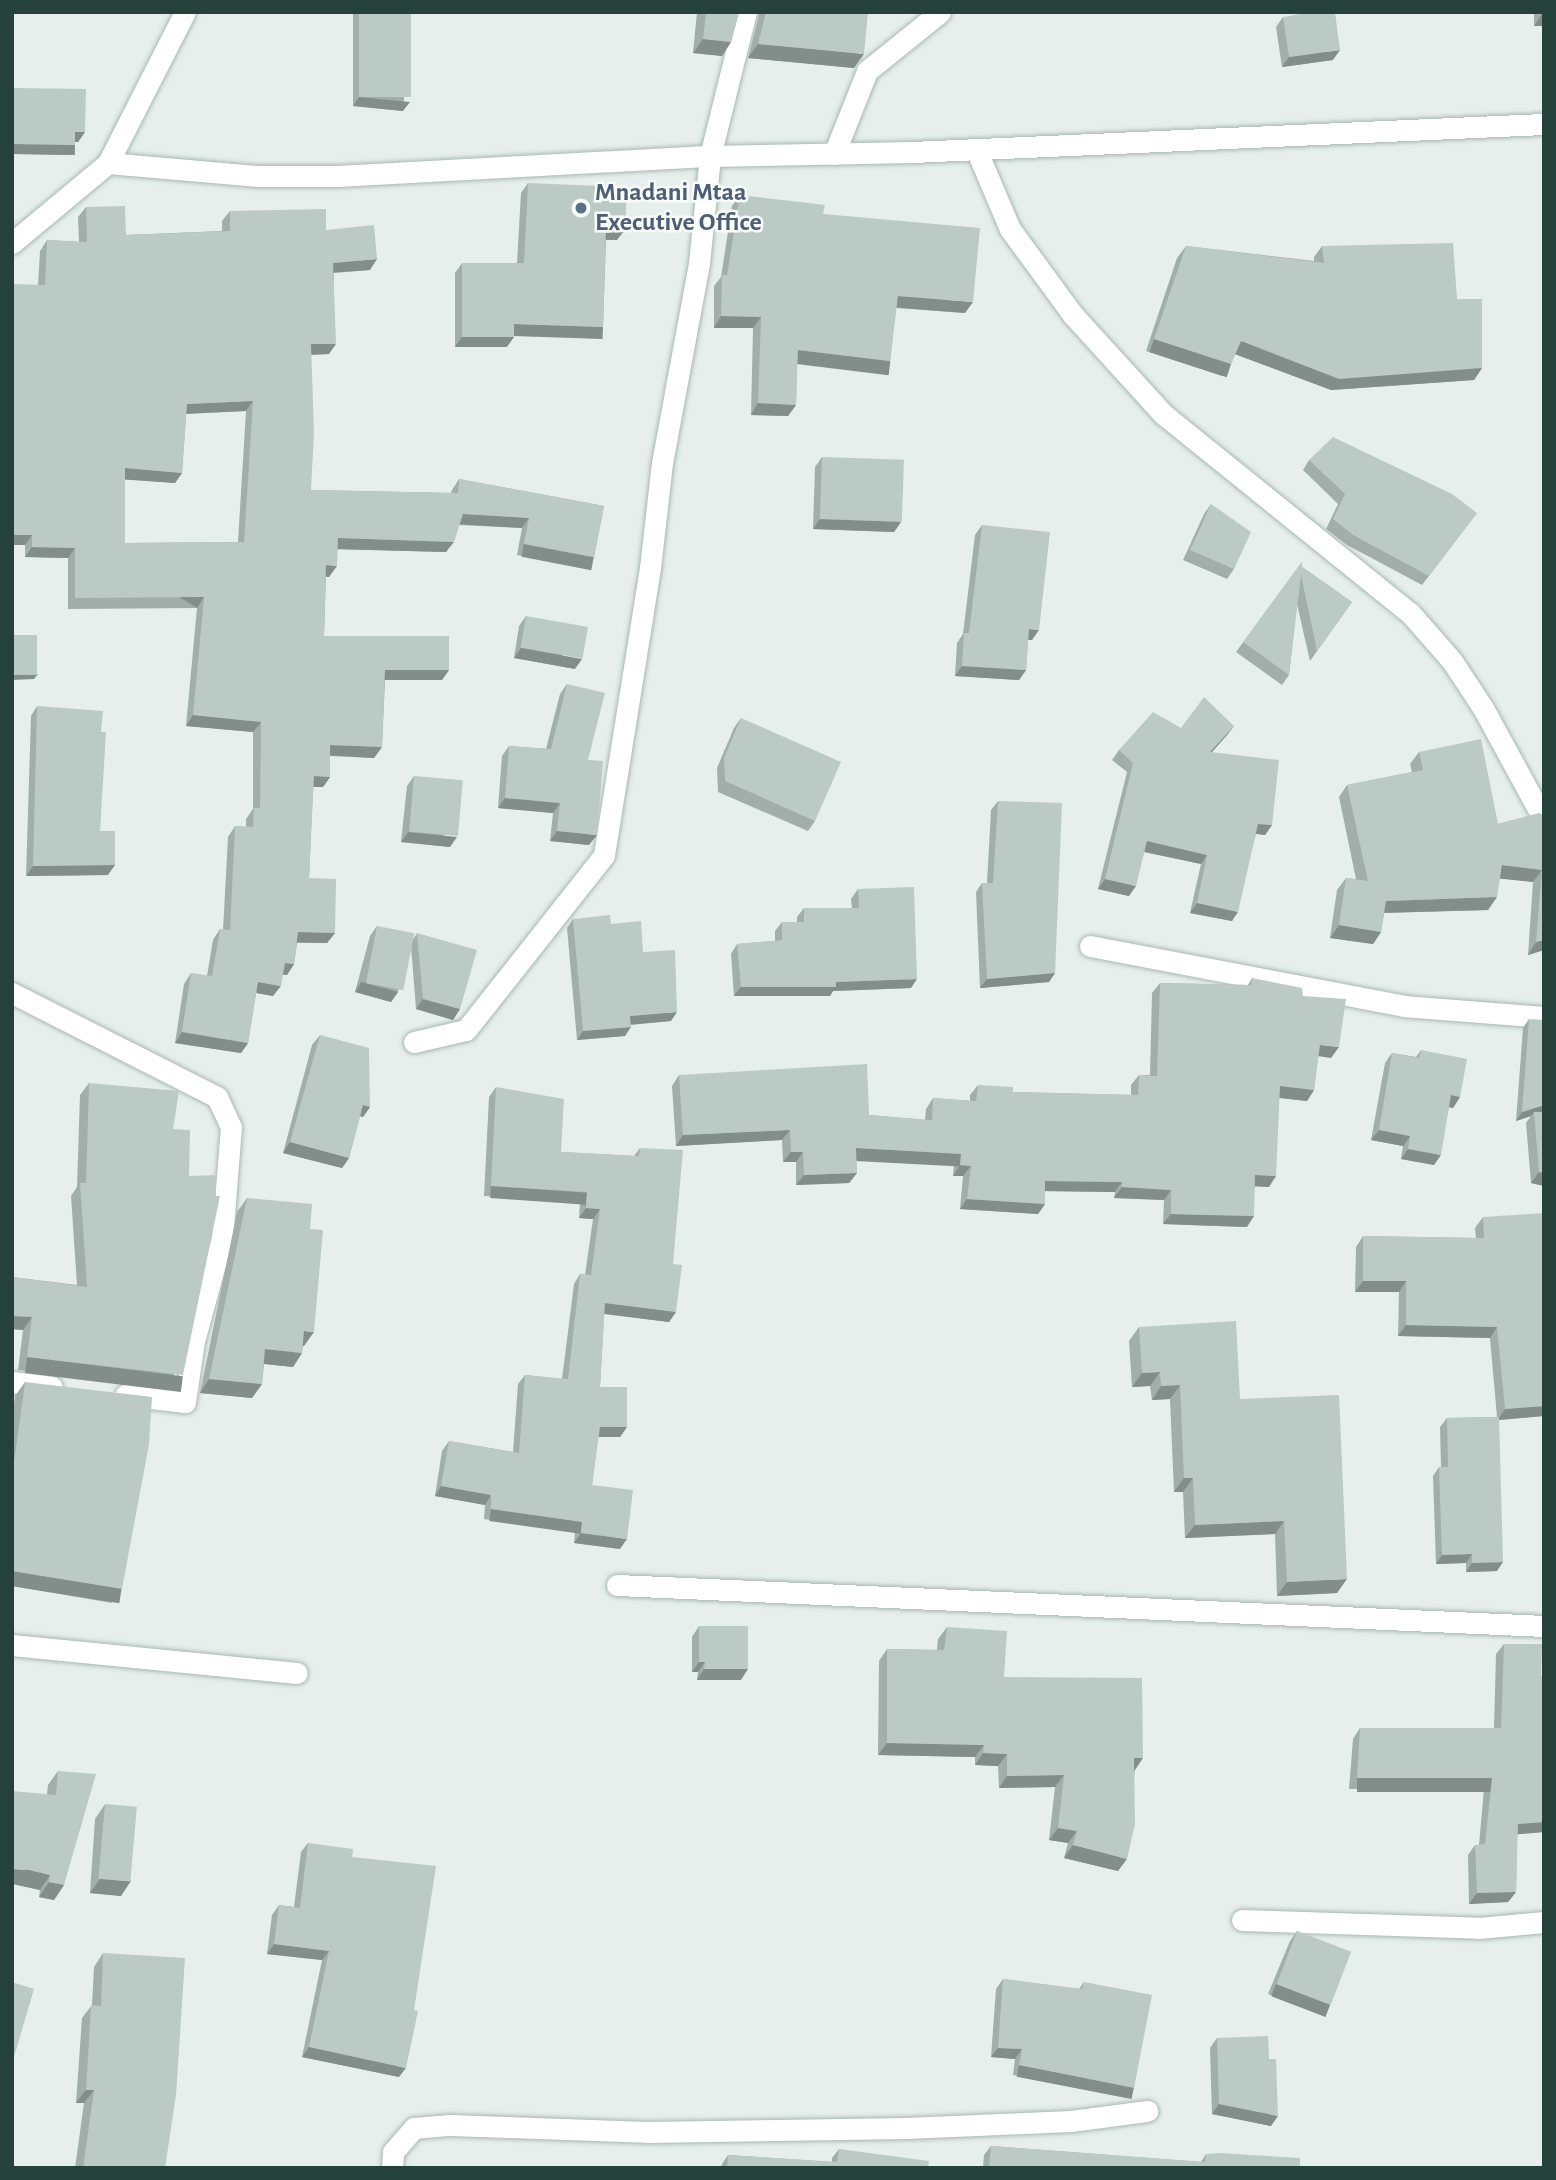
<!DOCTYPE html>
<style>
body{margin:0}
#map{position:relative;width:1556px;height:2180px;overflow:hidden;background:#e6efeb;font-family:"Alegreya Sans",sans-serif}
div>[style]{position:absolute}
.roads{filter:drop-shadow(0 0 2px #a8b8b2) drop-shadow(0 0 2px #a8b8b2)}
.lane>*{height:21px;margin:-10.5px;padding:0 10.5px;transform-origin:10.5px;border-radius:10.5px;background:#fff}
.street>*{height:21px;margin:-10.5px;padding:0 10.5px;transform-origin:10.5px;border-radius:10.5px;background:#fff}
.wall>*{inset:0;background:#a1aea9;transform-origin:0 0}
.shaded-wall>*{inset:0;background:#838d89;transform-origin:0 0}
.building>*{inset:0;background:#bbcac4;transform-origin:0 0}
.dots>*{width:19px;height:19px;translate:-50% -50%;box-sizing:border-box;border:4px solid #f7fbf9;border-radius:50%}
span{translate:-50% -50%;white-space:nowrap;text-align:center;line-height:1.15;-webkit-text-stroke:5px #f7fbf9;paint-order:stroke}
.service-label{font-size:26px;color:#4e5e75;font-weight:700}
.left{translate:0 -50%;text-align:left}
.frame{position:absolute;inset:0;border:14px solid #24423a;pointer-events:none}
</style>
<div id="map">
<div class="roads">
<div class="lane">
<i style="left:710px;top:156px;width:148px;rotate:-76deg"></i>
</div>
<div class="street">
<i style="left:976px;top:149px;width:87px;rotate:67deg"></i>
<i style="left:1010px;top:229px;width:107px;rotate:53.8deg"></i>
<i style="left:1073px;top:315px;width:134px;rotate:47.7deg"></i>
<i style="left:1163px;top:414px;width:317px;rotate:38.9deg"></i>
<i style="left:1410px;top:613px;width:64px;rotate:48.8deg"></i>
<i style="left:1452px;top:661px;width:56px;rotate:56.6deg"></i>
<i style="left:1483px;top:708px;width:128px;rotate:61.4deg"></i>
<i style="left:834px;top:154px;width:89px;rotate:-68.3deg"></i>
<i style="left:867px;top:71px;width:94px;rotate:-38.9deg"></i>
<i style="left:108px;top:163px;width:151px;rotate:5deg"></i>
<i style="left:258px;top:176px;width:79px"></i>
<i style="left:337px;top:176px;width:374px;rotate:-3.1deg"></i>
<i style="left:710px;top:156px;width:202px;rotate:-1.1deg"></i>
<i style="left:912px;top:152px;width:633px;rotate:-2.54deg"></i>
<i style="left:12px;top:243px;width:125px;rotate:-39.8deg"></i>
<i style="left:108px;top:163px;width:169px;rotate:-63deg"></i>
<i style="left:1090px;top:946px;width:320px;rotate:10.8deg"></i>
<i style="left:1404px;top:1006px;width:140px;rotate:4.5deg"></i>
<i style="left:12px;top:993px;width:230px;rotate:26.9deg"></i>
<i style="left:217px;top:1097px;width:33px;rotate:65deg"></i>
<i style="left:231px;top:1127px;width:111px;rotate:94.6deg"></i>
<i style="left:222px;top:1238px;width:107px;rotate:105.2deg"></i>
<i style="left:194px;top:1341px;width:62px;rotate:98.4deg"></i>
<i style="left:185px;top:1402px;width:60px;rotate:-173.3deg"></i>
<i style="left:414px;top:1042px;width:53px;rotate:-13deg"></i>
<i style="left:466px;top:1030px;width:223px;rotate:-51.7deg"></i>
<i style="left:604px;top:855px;width:291px;rotate:-80.9deg"></i>
<i style="left:650px;top:568px;width:106px;rotate:-83.5deg"></i>
<i style="left:662px;top:463px;width:203px;rotate:-79.5deg"></i>
<i style="left:699px;top:263px;width:108px;rotate:-84.1deg"></i>
<i style="left:12px;top:1382px;width:40px;rotate:7.1deg"></i>
<i style="left:617px;top:1585px;width:928px;rotate:2.53deg"></i>
<i style="left:12px;top:1645px;width:286px;rotate:5.6deg"></i>
<i style="left:1242px;top:1920px;width:237px;rotate:1.9deg"></i>
<i style="left:1479px;top:1928px;width:65px;rotate:-5.3deg"></i>
<i style="left:392px;top:2168px;width:16px;rotate:-86deg"></i>
<i style="left:393px;top:2152px;width:32px;rotate:-49deg"></i>
<i style="left:414px;top:2128px;width:36px;rotate:-5deg"></i>
<i style="left:450px;top:2125px;width:197px;rotate:2deg"></i>
<i style="left:647px;top:2132px;width:259px;rotate:-0.9deg"></i>
<i style="left:906px;top:2128px;width:165px;rotate:-2.4deg"></i>
<i style="left:1071px;top:2121px;width:77px;rotate:-7.5deg"></i>
</div>
</div>
<div class="wall">
<i style="clip-path:polygon(353px 12px,411px 12px,403px 111px,353px 106px)"></i>
<i style="clip-path:polygon(697px 12px,739px 12px,731px 42px,722px 56px,693px 53px)"></i>
<i style="clip-path:polygon(758px 12px,868px 12px,854px 68px,748px 58px,759px 15px)"></i>
<i style="left:1534px;top:12px;width:10px;height:14px"></i>
<i style="clip-path:polygon(1283px 17px,1333px 60px,1282px 67px,1276px 27px)"></i>
<i style="clip-path:polygon(14px 88px,85px 132px,78px 142px,75px 142px,68px 155px,12px 154px,12px 90px)"></i>
<i style="clip-path:polygon(528px 183px,617px 240px,606px 240px,603px 327px,596px 337px,514px 334px,507px 347px,455px 347px,455px 273px,462px 263px,517px 263px,521px 193px)"></i>
<i style="clip-path:polygon(740px 195px,823px 214px,965px 313px,896px 308px,890px 361px,882px 372px,797px 362px,796px 405px,788px 416px,751px 415px,753px 328px,714px 328px,714px 286px,721px 277px,732px 206px)"></i>
<i style="clip-path:polygon(evenodd,86px 207px,126px 235px,222px 231px,222px 221px,230px 211px,326px 230px,370px 270px,334px 273px,329px 354px,311px 355px,311px 490px,451px 493px,452px 490px,459px 479px,604px 506px,594px 557px,587px 568px,517px 555px,522px 528px,459px 525px,446px 552px,338px 549px,329px 577px,326px 576px,324px 636px,449px 670px,442px 680px,385px 680px,382px 747px,374px 758px,330px 756px,330px 777px,323px 787px,313px 787px,309px 878px,335px 933px,327px 943px,297px 943px,294px 964px,287px 975px,283px 974px,273px 996px,256px 993px,248px 1043px,241px 1053px,175px 1043px,184px 984px,191px 973px,207px 976px,213px 940px,220px 929px,223px 930px,228px 837px,235px 826px,246px 827px,246px 819px,253px 809px,253px 732px,186px 726px,197px 608px,68px 609px,68px 558px,25px 557px,25px 545px,12px 545px,38px 285px,40px 251px,47px 240px,79px 242px,78px 217px,86px 207px,246px 411px,238px 542px,125px 543px,125px 479px,175px 483px,182px 473px,186px 414px,246px 411px)"></i>
<i style="clip-path:polygon(1186px 246px,1314px 261px,1314px 257px,1322px 246px,1457px 299px,1482px 368px,1474px 380px,1331px 390px,1235px 354px,1231px 364px,1222px 376px,1146px 351px,1177px 258px)"></i>
<i style="clip-path:polygon(822px 457px,901px 522px,894px 532px,813px 529px,815px 467px)"></i>
<i style="clip-path:polygon(1309px 460px,1477px 513px,1422px 585px,1347px 545px,1326px 529px,1338px 504px,1303px 470px)"></i>
<i style="clip-path:polygon(1211px 504px,1234px 569px,1227px 579px,1183px 560px,1204px 514px)"></i>
<i style="clip-path:polygon(982px 525px,1032px 640px,1028px 640px,1026px 670px,1019px 680px,955px 676px,957px 643px,963px 634px,975px 535px)"></i>
<i style="clip-path:polygon(1302px 562px,1302px 567px,1352px 602px,1310px 661px,1297px 604px,1289px 675px,1282px 685px,1236px 652px)"></i>
<i style="clip-path:polygon(526px 616px,575px 669px,514px 658px,519px 626px)"></i>
<i style="clip-path:polygon(567px 684px,588px 760px,589px 845px,550px 841px,553px 813px,498px 808px,502px 756px,509px 746px,546px 749px,560px 694px)"></i>
<i style="clip-path:polygon(37px 706px,101px 732px,100px 831px,108px 875px,26px 876px,31px 716px)"></i>
<i style="clip-path:polygon(741px 718px,815px 821px,808px 831px,718px 792px,717px 768px,734px 728px)"></i>
<i style="clip-path:polygon(1234px 726px,1227px 735px,1212px 752px,1272px 825px,1265px 835px,1256px 834px,1232px 921px,1190px 913px,1201px 864px,1144px 852px,1129px 896px,1098px 889px,1127px 772px,1112px 760px,1119px 750px,1181px 728px)"></i>
<i style="clip-path:polygon(1419px 752px,1498px 824px,1540px 813px,1544px 950px,1528px 955px,1533px 882px,1500px 878px,1488px 910px,1384px 913px,1381px 932px,1373px 944px,1330px 938px,1337px 890px,1346px 878px,1356px 879px,1339px 797px,1347px 785px,1412px 772px,1410px 764px)"></i>
<i style="clip-path:polygon(414px 776px,450px 847px,401px 842px,407px 786px)"></i>
<i style="clip-path:polygon(998px 801px,1055px 973px,1049px 982px,980px 988px,976px 892px,982px 883px,987px 883px,991px 810px)"></i>
<i style="clip-path:polygon(858px 889px,911px 988px,833px 991px,830px 996px,734px 996px,731px 954px,737px 944px,775px 941px,775px 931px,782px 922px,797px 922px,797px 917px,804px 908px,852px 908px,851px 899px)"></i>
<i style="clip-path:polygon(573px 919px,611px 924px,643px 952px,671px 1021px,631px 1025px,625px 1036px,577px 1040px,567px 928px)"></i>
<i style="clip-path:polygon(377px 926px,412px 941px,417px 933px,460px 1009px,453px 1020px,416px 1009px,411px 946px,398px 992px,391px 1002px,355px 992px,370px 936px)"></i>
<i style="clip-path:polygon(1252px 978px,1303px 996px,1331px 1058px,1318px 1056px,1314px 1090px,1307px 1101px,1279px 1098px,1269px 1187px,1255px 1186px,1247px 1227px,1163px 1224px,1164px 1200px,1114px 1198px,1115px 1192px,1045px 1191px,1045px 1204px,1038px 1214px,960px 1209px,963px 1176px,953px 1176px,954px 1164px,856px 1159px,857px 1173px,849px 1183px,796px 1185px,796px 1162px,783px 1162px,782px 1140px,676px 1146px,672px 1086px,679px 1075px,869px 1115px,925px 1120px,926px 1109px,933px 1098px,970px 1101px,970px 1095px,978px 1085px,1013px 1092px,1131px 1095px,1131px 1085px,1139px 1075px,1150px 1075px,1152px 993px,1160px 983px,1248px 985px)"></i>
<i style="clip-path:polygon(1529px 1019px,1544px 1186px,1531px 1183px,1526px 1123px,1531px 1116px,1516px 1121px,1523px 1028px)"></i>
<i style="clip-path:polygon(320px 1035px,370px 1107px,363px 1117px,360px 1116px,349px 1158px,342px 1168px,283px 1153px,312px 1045px)"></i>
<i style="clip-path:polygon(1421px 1050px,1460px 1097px,1453px 1108px,1449px 1107px,1434px 1165px,1401px 1159px,1403px 1146px,1371px 1140px,1385px 1063px,1392px 1053px,1416px 1057px)"></i>
<i style="clip-path:polygon(89px 1083px,173px 1129px,174px 1388px,18px 1370px,23px 1330px,12px 1329px,12px 1277px,77px 1285px,71px 1196px,77px 1187px,80px 1095px)"></i>
<i style="clip-path:polygon(496px 1087px,561px 1152px,634px 1156px,640px 1148px,673px 1264px,676px 1312px,669px 1322px,604px 1314px,600px 1387px,627px 1427px,620px 1437px,598px 1437px,592px 1485px,620px 1549px,574px 1543px,575px 1532px,484px 1519px,485px 1505px,435px 1496px,442px 1451px,449px 1441px,513px 1452px,518px 1384px,525px 1375px,562px 1379px,574px 1284px,580px 1274px,585px 1275px,593px 1219px,579px 1218px,580px 1202px,484px 1196px,489px 1097px)"></i>
<i style="clip-path:polygon(247px 1198px,310px 1229px,304px 1346px,303px 1346px,302px 1353px,293px 1367px,264px 1364px,262px 1384px,252px 1398px,200px 1393px,237px 1212px)"></i>
<i style="clip-path:polygon(1483px 1217px,1544px 1416px,1499px 1420px,1497px 1571px,1466px 1572px,1466px 1563px,1436px 1564px,1433px 1476px,1439px 1467px,1441px 1467px,1440px 1427px,1447px 1418px,1497px 1417px,1490px 1338px,1398px 1336px,1399px 1292px,1355px 1292px,1356px 1247px,1363px 1236px,1476px 1238px,1475px 1228px)"></i>
<i style="clip-path:polygon(1139px 1327px,1240px 1399px,1337px 1593px,1277px 1596px,1275px 1534px,1185px 1538px,1183px 1492px,1174px 1492px,1170px 1399px,1152px 1400px,1150px 1386px,1132px 1387px,1129px 1341px)"></i>
<i style="clip-path:polygon(25px 1382px,112px 1603px,12px 1586px,12px 1420px,15px 1396px)"></i>
<i style="clip-path:polygon(699px 1626px,741px 1680px,697px 1680px,698px 1672px,692px 1672px,692px 1637px)"></i>
<i style="clip-path:polygon(947px 1627px,1004px 1677px,1135px 1770px,1118px 1871px,1064px 1858px,1068px 1843px,1049px 1840px,1055px 1787px,999px 1788px,998px 1766px,975px 1765px,975px 1757px,878px 1755px,879px 1661px,887px 1649px,937px 1650px,938px 1639px)"></i>
<i style="clip-path:polygon(1504px 1644px,1541px 1676px,1544px 1676px,1544px 1832px,1517px 1834px,1516px 1892px,1508px 1902px,1469px 1904px,1468px 1855px,1475px 1845px,1479px 1845px,1484px 1789px,1349px 1789px,1353px 1739px,1360px 1728px,1494px 1728px,1496px 1654px)"></i>
<i style="clip-path:polygon(58px 1771px,64px 1885px,54px 1900px,39px 1897px,40px 1890px,19px 1885px,47px 1794px,48px 1785px)"></i>
<i style="clip-path:polygon(105px 1804px,121px 1896px,90px 1893px,95px 1819px)"></i>
<i style="clip-path:polygon(308px 1843px,352px 1857px,399px 2077px,302px 2057px,322px 1960px,267px 1954px,272px 1915px,279px 1905px,294px 1907px,301px 1852px)"></i>
<i style="clip-path:polygon(1297px 1931px,1330px 2005px,1323px 2015px,1268px 1994px,1290px 1941px)"></i>
<i style="clip-path:polygon(103px 1953px,165px 2168px,75px 2168px,84px 2103px,76px 2103px,82px 2018px,92px 2005px,94px 1967px)"></i>
<i style="clip-path:polygon(1003px 1979px,1079px 1989px,1084px 1982px,1134px 2088px,1127px 2098px,1013px 2075px,1015px 2059px,991px 2057px,996px 1989px)"></i>
<i style="clip-path:polygon(1217px 2038px,1269px 2059px,1271px 2126px,1212px 2114px,1210px 2048px)"></i>
<i style="clip-path:polygon(991px 2146px,1201px 2162px,1206px 2154px,1300px 2168px,983px 2168px,984px 2155px)"></i>
<i style="clip-path:polygon(839px 2149px,928px 2168px,721px 2168px,722px 2164px,728px 2155px,832px 2162px,832px 2158px)"></i>
</div>
<div class="shaded-wall">
<i style="clip-path:polygon(1541px 15px,1544px 16px,1544px 26px,1534px 26px)"></i>
<i style="clip-path:polygon(703px 39px,731px 42px,722px 56px,693px 53px)"></i>
<i style="clip-path:polygon(758px 44px,864px 54px,854px 68px,748px 58px)"></i>
<i style="clip-path:polygon(1340px 50px,1333px 60px,1282px 67px,1289px 57px)"></i>
<i style="clip-path:polygon(359px 97px,410px 102px,403px 111px,353px 106px)"></i>
<i style="clip-path:polygon(75px 132px,85px 132px,78px 142px,68px 142px)"></i>
<i style="left:13px;top:144px;width:62px;height:10px;rotate:1deg"></i>
<i style="clip-path:polygon(606px 229px,625px 230px,617px 240px,599px 240px)"></i>
<i style="clip-path:polygon(377px 259px,370px 270px,326px 273px,333px 263px)"></i>
<i style="clip-path:polygon(898px 296px,973px 302px,965px 313px,890px 307px)"></i>
<i style="clip-path:polygon(721px 316px,761px 317px,753px 328px,714px 328px)"></i>
<i style="left:514px;top:324px;width:89px;height:12px;rotate:2deg"></i>
<i style="clip-path:polygon(462px 337px,514px 337px,507px 347px,455px 347px)"></i>
<i style="left:1154px;top:339px;width:81px;height:14px;rotate:18deg"></i>
<i style="clip-path:polygon(1241px 341px,1482px 368px,1474px 380px,1331px 390px,1232px 353px)"></i>
<i style="clip-path:polygon(311px 344px,336px 344px,329px 354px,303px 355px)"></i>
<i style="left:798px;top:350px;width:93px;height:14px;rotate:7deg"></i>
<i style="clip-path:polygon(253px 401px,246px 411px,180px 414px,187px 404px)"></i>
<i style="clip-path:polygon(758px 403px,796px 405px,788px 416px,751px 415px)"></i>
<i style="clip-path:polygon(125px 468px,182px 473px,175px 483px,117px 479px)"></i>
<i style="clip-path:polygon(463px 514px,529px 518px,522px 528px,455px 524px)"></i>
<i style="clip-path:polygon(820px 519px,901px 522px,894px 532px,813px 529px)"></i>
<i style="clip-path:polygon(12px 535px,32px 535px,25px 545px,12px 545px)"></i>
<i style="clip-path:polygon(338px 538px,454px 542px,446px 552px,331px 549px)"></i>
<i style="left:524px;top:544px;width:71px;height:13px;rotate:11deg"></i>
<i style="clip-path:polygon(32px 547px,75px 548px,68px 558px,25px 557px)"></i>
<i style="clip-path:polygon(326px 565px,337px 566px,329px 577px,319px 576px)"></i>
<i style="left:204px;top:597px;width:13px;height:129px;rotate:122deg"></i>
<i style="clip-path:polygon(1029px 629px,1039px 630px,1032px 640px,1022px 639px)"></i>
<i style="clip-path:polygon(521px 648px,582px 659px,575px 669px,514px 658px)"></i>
<i style="clip-path:polygon(962px 666px,1026px 670px,1019px 680px,955px 676px)"></i>
<i style="clip-path:polygon(385px 670px,449px 670px,442px 680px,378px 680px)"></i>
<i style="clip-path:polygon(38px 674px,34px 679px,12px 680px,12px 675px)"></i>
<i style="clip-path:polygon(193px 715px,261px 722px,253px 732px,186px 726px)"></i>
<i style="clip-path:polygon(1234px 726px,1227px 735px,1203px 762px,1210px 752px)"></i>
<i style="clip-path:polygon(330px 745px,382px 747px,374px 758px,323px 755px)"></i>
<i style="clip-path:polygon(314px 776px,330px 777px,323px 787px,307px 787px)"></i>
<i style="clip-path:polygon(505px 798px,560px 803px,553px 813px,498px 808px)"></i>
<i style="clip-path:polygon(1258px 824px,1272px 825px,1265px 835px,1251px 833px)"></i>
<i style="clip-path:polygon(557px 831px,597px 835px,589px 845px,550px 841px)"></i>
<i style="clip-path:polygon(408px 832px,457px 837px,450px 847px,401px 842px)"></i>
<i style="clip-path:polygon(1147px 841px,1207px 855px,1201px 864px,1140px 851px)"></i>
<i style="clip-path:polygon(115px 865px,108px 875px,26px 876px,33px 866px)"></i>
<i style="clip-path:polygon(1502px 865px,1542px 870px,1533px 882px,1494px 878px)"></i>
<i style="clip-path:polygon(1105px 879px,1136px 886px,1129px 896px,1098px 889px)"></i>
<i style="clip-path:polygon(1497px 897px,1488px 910px,1377px 913px,1386px 901px)"></i>
<i style="clip-path:polygon(1197px 903px,1238px 912px,1232px 921px,1190px 913px)"></i>
<i style="clip-path:polygon(1339px 925px,1381px 932px,1373px 944px,1330px 938px)"></i>
<i style="clip-path:polygon(298px 932px,335px 933px,327px 943px,290px 942px)"></i>
<i style="clip-path:polygon(1544px 940px,1544px 950px,1528px 955px,1536px 942px)"></i>
<i style="clip-path:polygon(285px 963px,294px 964px,287px 975px,277px 974px)"></i>
<i style="clip-path:polygon(1055px 973px,1049px 982px,980px 988px,987px 979px)"></i>
<i style="clip-path:polygon(917px 979px,911px 988px,833px 991px,830px 996px,734px 996px,741px 987px,836px 982px)"></i>
<i style="clip-path:polygon(258px 982px,281px 986px,273px 996px,251px 992px)"></i>
<i style="clip-path:polygon(361px 982px,398px 992px,391px 1002px,355px 992px)"></i>
<i style="clip-path:polygon(423px 999px,460px 1009px,453px 1020px,416px 1009px)"></i>
<i style="clip-path:polygon(677px 1012px,671px 1021px,624px 1025px,630px 1016px)"></i>
<i style="clip-path:polygon(631px 1027px,625px 1036px,577px 1040px,583px 1031px)"></i>
<i style="clip-path:polygon(182px 1032px,248px 1043px,241px 1053px,175px 1043px)"></i>
<i style="clip-path:polygon(1320px 1045px,1339px 1047px,1331px 1058px,1312px 1055px)"></i>
<i style="clip-path:polygon(1280px 1086px,1314px 1090px,1307px 1101px,1272px 1097px)"></i>
<i style="clip-path:polygon(1451px 1095px,1460px 1097px,1453px 1108px,1444px 1106px)"></i>
<i style="clip-path:polygon(363px 1105px,370px 1107px,363px 1117px,356px 1115px)"></i>
<i style="clip-path:polygon(1544px 1105px,1544px 1112px,1534px 1112px,1531px 1116px,1516px 1121px,1522px 1112px)"></i>
<i style="clip-path:polygon(790px 1130px,782px 1140px,676px 1146px,683px 1135px)"></i>
<i style="clip-path:polygon(1379px 1130px,1410px 1136px,1403px 1146px,1371px 1140px)"></i>
<i style="clip-path:polygon(290px 1142px,349px 1158px,342px 1168px,283px 1153px)"></i>
<i style="left:856px;top:1148px;width:105px;height:13px;rotate:3deg"></i>
<i style="clip-path:polygon(1408px 1149px,1441px 1155px,1434px 1165px,1401px 1159px)"></i>
<i style="clip-path:polygon(791px 1152px,803px 1152px,796px 1162px,783px 1162px)"></i>
<i style="clip-path:polygon(960px 1165px,971px 1166px,963px 1176px,953px 1176px)"></i>
<i style="clip-path:polygon(1539px 1172px,1544px 1173px,1544px 1186px,1531px 1183px)"></i>
<i style="clip-path:polygon(857px 1173px,849px 1183px,796px 1185px,804px 1175px)"></i>
<i style="clip-path:polygon(1255px 1175px,1276px 1176px,1269px 1187px,1248px 1186px)"></i>
<i style="clip-path:polygon(1045px 1181px,1122px 1182px,1115px 1192px,1038px 1191px)"></i>
<i style="left:491px;top:1186px;width:96px;height:12px;rotate:4deg"></i>
<i style="clip-path:polygon(1122px 1187px,1171px 1190px,1164px 1200px,1114px 1198px)"></i>
<i style="clip-path:polygon(967px 1199px,1045px 1204px,1038px 1214px,960px 1209px)"></i>
<i style="clip-path:polygon(586px 1208px,600px 1209px,593px 1219px,579px 1218px)"></i>
<i style="clip-path:polygon(1171px 1214px,1254px 1216px,1247px 1227px,1163px 1224px)"></i>
<i style="clip-path:polygon(1363px 1281px,1406px 1281px,1399px 1292px,1355px 1292px)"></i>
<i style="clip-path:polygon(605px 1303px,676px 1312px,669px 1322px,598px 1313px)"></i>
<i style="clip-path:polygon(12px 1316px,32px 1317px,23px 1330px,12px 1329px)"></i>
<i style="clip-path:polygon(1406px 1325px,1497px 1327px,1490px 1338px,1398px 1336px)"></i>
<i style="clip-path:polygon(304px 1331px,314px 1332px,304px 1346px,295px 1345px)"></i>
<i style="clip-path:polygon(265px 1349px,302px 1353px,293px 1367px,256px 1363px)"></i>
<i style="left:27px;top:1357px;width:157px;height:16px;rotate:7deg"></i>
<i style="clip-path:polygon(1160px 1372px,1150px 1386px,1132px 1387px,1142px 1373px)"></i>
<i style="clip-path:polygon(209px 1379px,262px 1384px,252px 1398px,200px 1393px)"></i>
<i style="clip-path:polygon(1180px 1385px,1170px 1399px,1152px 1400px,1161px 1386px)"></i>
<i style="clip-path:polygon(1544px 1406px,1544px 1416px,1498px 1420px,1505px 1409px)"></i>
<i style="clip-path:polygon(600px 1427px,627px 1427px,620px 1437px,593px 1437px)"></i>
<i style="clip-path:polygon(1184px 1478px,1193px 1478px,1183px 1492px,1174px 1492px)"></i>
<i style="clip-path:polygon(441px 1486px,491px 1495px,485px 1505px,435px 1496px)"></i>
<i style="left:491px;top:1509px;width:92px;height:12px;rotate:8deg"></i>
<i style="clip-path:polygon(1284px 1521px,1275px 1534px,1185px 1538px,1195px 1525px)"></i>
<i style="clip-path:polygon(581px 1533px,627px 1539px,620px 1549px,574px 1543px)"></i>
<i style="clip-path:polygon(1472px 1554px,1466px 1563px,1436px 1564px,1442px 1555px)"></i>
<i style="clip-path:polygon(1503px 1562px,1497px 1571px,1466px 1572px,1472px 1563px)"></i>
<i style="left:12px;top:1571px;width:111px;height:15px;rotate:9deg"></i>
<i style="clip-path:polygon(1347px 1579px,1337px 1593px,1277px 1596px,1287px 1582px)"></i>
<i style="clip-path:polygon(699px 1662px,705px 1662px,698px 1672px,692px 1672px)"></i>
<i style="clip-path:polygon(704px 1669px,748px 1669px,741px 1680px,697px 1680px)"></i>
<i style="clip-path:polygon(887px 1743px,984px 1745px,975px 1757px,878px 1755px)"></i>
<i style="clip-path:polygon(983px 1753px,1007px 1754px,998px 1766px,975px 1765px)"></i>
<i style="clip-path:polygon(1134px 1758px,1143px 1758px,1135px 1770px,1125px 1770px)"></i>
<i style="clip-path:polygon(1064px 1775px,1055px 1787px,999px 1788px,1007px 1776px)"></i>
<i style="left:1357px;top:1778px;width:135px;height:14px"></i>
<i style="clip-path:polygon(1544px 1822px,1544px 1832px,1510px 1835px,1518px 1824px)"></i>
<i style="clip-path:polygon(1058px 1828px,1077px 1831px,1068px 1843px,1049px 1840px)"></i>
<i style="clip-path:polygon(1073px 1845px,1127px 1859px,1118px 1871px,1064px 1858px)"></i>
<i style="clip-path:polygon(12px 1869px,29px 1870px,50px 1875px,40px 1890px,12px 1884px)"></i>
<i style="clip-path:polygon(100px 1879px,131px 1881px,121px 1896px,90px 1893px)"></i>
<i style="clip-path:polygon(49px 1882px,64px 1885px,54px 1900px,39px 1897px)"></i>
<i style="clip-path:polygon(1516px 1892px,1508px 1902px,1469px 1904px,1477px 1893px)"></i>
<i style="clip-path:polygon(274px 1944px,329px 1951px,322px 1960px,267px 1954px)"></i>
<i style="left:1276px;top:1984px;width:58px;height:13px;rotate:21deg"></i>
<i style="clip-path:polygon(309px 2047px,406px 2068px,399px 2077px,302px 2057px)"></i>
<i style="clip-path:polygon(998px 2048px,1022px 2049px,1015px 2059px,991px 2057px)"></i>
<i style="left:1019px;top:2065px;width:117px;height:12px;rotate:11deg"></i>
<i style="clip-path:polygon(86px 2090px,94px 2090px,84px 2103px,76px 2103px)"></i>
<i style="clip-path:polygon(1219px 2104px,1278px 2116px,1271px 2126px,1212px 2114px)"></i>
</div>
<div class="building">
<i style="left:359px;top:12px;width:52px;height:85px"></i>
<i style="clip-path:polygon(706px 12px,739px 12px,731px 42px,703px 39px)"></i>
<i style="clip-path:polygon(766px 12px,868px 12px,864px 54px,758px 44px)"></i>
<i style="clip-path:polygon(1312px 12px,1335px 12px,1340px 50px,1289px 57px,1283px 17px)"></i>
<i style="clip-path:polygon(14px 88px,86px 89px,85px 132px,75px 132px,75px 145px,13px 144px)"></i>
<i style="clip-path:polygon(528px 183px,627px 187px,625px 230px,606px 229px,603px 327px,514px 324px,514px 337px,462px 337px,462px 263px,524px 263px)"></i>
<i style="clip-path:polygon(740px 195px,825px 205px,823px 214px,980px 228px,973px 302px,898px 296px,890px 361px,798px 350px,796px 405px,758px 403px,761px 317px,721px 316px,722px 275px,727px 275px)"></i>
<i style="clip-path:polygon(evenodd,125px 206px,126px 235px,230px 231px,230px 211px,326px 209px,326px 230px,374px 225px,377px 259px,333px 263px,336px 344px,311px 344px,314px 432px,311px 490px,458px 493px,459px 479px,604px 506px,594px 557px,524px 544px,529px 518px,463px 514px,454px 542px,338px 538px,337px 566px,326px 565px,324px 636px,449px 636px,449px 670px,385px 670px,382px 747px,330px 745px,330px 777px,314px 776px,309px 878px,336px 879px,335px 933px,298px 932px,294px 964px,285px 963px,281px 986px,258px 982px,248px 1043px,182px 1032px,191px 973px,212px 976px,220px 929px,230px 930px,235px 826px,253px 827px,254px 808px,260px 808px,261px 722px,193px 715px,204px 597px,75px 598px,75px 548px,32px 547px,32px 535px,12px 535px,13px 284px,45px 285px,47px 240px,87px 242px,86px 207px,125px 206px,253px 401px,244px 542px,125px 543px,125px 468px,182px 473px,187px 404px,253px 401px)"></i>
<i style="clip-path:polygon(1453px 243px,1457px 299px,1482px 299px,1482px 368px,1339px 379px,1241px 341px,1231px 364px,1154px 339px,1186px 246px,1324px 263px,1322px 246px)"></i>
<i style="clip-path:polygon(1333px 437px,1452px 494px,1477px 513px,1429px 576px,1353px 535px,1333px 519px,1345px 494px,1309px 460px)"></i>
<i style="left:822px;top:457px;width:82px;height:62px;rotate:2deg"></i>
<i style="clip-path:polygon(1211px 504px,1251px 532px,1234px 569px,1190px 550px)"></i>
<i style="clip-path:polygon(982px 525px,1050px 532px,1039px 630px,1029px 629px,1026px 670px,962px 666px,964px 633px,969px 633px)"></i>
<i style="clip-path:polygon(1302px 562px,1302px 567px,1352px 602px,1317px 651px,1301px 575px,1289px 675px,1243px 642px)"></i>
<i style="left:526px;top:616px;width:63px;height:32px;rotate:10deg"></i>
<i style="left:12px;top:635px;width:25px;height:40px"></i>
<i style="clip-path:polygon(567px 684px,605px 693px,588px 760px,603px 761px,597px 835px,557px 831px,560px 803px,505px 798px,509px 746px,551px 749px)"></i>
<i style="clip-path:polygon(1204px 697px,1234px 726px,1210px 752px,1279px 760px,1272px 825px,1258px 824px,1238px 912px,1197px 903px,1207px 855px,1147px 841px,1136px 886px,1105px 879px,1133px 763px,1119px 750px,1153px 712px,1181px 728px)"></i>
<i style="clip-path:polygon(37px 706px,103px 711px,101px 732px,106px 732px,100px 831px,115px 831px,115px 865px,33px 866px)"></i>
<i style="clip-path:polygon(741px 718px,841px 762px,815px 821px,725px 781px,724px 758px)"></i>
<i style="clip-path:polygon(1481px 739px,1498px 824px,1540px 813px,1543px 816px,1544px 819px,1544px 940px,1536px 942px,1542px 870px,1502px 865px,1497px 897px,1386px 901px,1381px 932px,1339px 925px,1346px 878px,1368px 881px,1347px 785px,1423px 770px,1419px 752px)"></i>
<i style="left:414px;top:776px;width:49px;height:56px;rotate:5deg"></i>
<i style="clip-path:polygon(998px 801px,1062px 803px,1055px 973px,987px 979px,982px 883px,993px 883px)"></i>
<i style="clip-path:polygon(914px 887px,917px 979px,836px 982px,836px 987px,741px 987px,737px 944px,782px 940px,782px 922px,804px 922px,804px 908px,859px 908px,858px 889px)"></i>
<i style="clip-path:polygon(610px 915px,611px 924px,641px 921px,643px 952px,675px 950px,677px 1012px,630px 1016px,631px 1027px,583px 1031px,573px 919px)"></i>
<i style="left:377px;top:926px;width:38px;height:58px;rotate:11deg"></i>
<i style="clip-path:polygon(417px 933px,477px 950px,460px 1009px,423px 999px)"></i>
<i style="clip-path:polygon(1252px 978px,1302px 988px,1303px 996px,1346px 999px,1339px 1047px,1320px 1045px,1314px 1090px,1280px 1086px,1276px 1176px,1255px 1175px,1254px 1216px,1171px 1214px,1171px 1190px,1122px 1187px,1122px 1182px,1045px 1181px,1045px 1204px,967px 1199px,971px 1166px,960px 1165px,961px 1154px,856px 1148px,857px 1173px,804px 1175px,803px 1152px,791px 1152px,790px 1130px,683px 1135px,679px 1075px,867px 1064px,869px 1115px,932px 1120px,933px 1098px,976px 1101px,978px 1085px,1013px 1087px,1013px 1092px,1138px 1095px,1139px 1075px,1157px 1076px,1160px 983px,1251px 985px)"></i>
<i style="clip-path:polygon(1529px 1019px,1544px 1020px,1544px 1105px,1522px 1112px)"></i>
<i style="clip-path:polygon(320px 1035px,369px 1048px,370px 1107px,363px 1105px,349px 1158px,290px 1142px)"></i>
<i style="clip-path:polygon(1421px 1050px,1467px 1059px,1460px 1097px,1451px 1095px,1441px 1155px,1408px 1149px,1410px 1136px,1379px 1130px,1392px 1053px,1419px 1058px)"></i>
<i style="clip-path:polygon(89px 1083px,179px 1091px,173px 1129px,190px 1130px,189px 1176px,215px 1175px,216px 1196px,220px 1196px,183px 1375px,27px 1357px,32px 1317px,12px 1316px,12px 1277px,87px 1287px,80px 1183px,86px 1183px)"></i>
<i style="clip-path:polygon(496px 1087px,564px 1099px,561px 1152px,639px 1156px,640px 1148px,683px 1150px,673px 1264px,682px 1265px,676px 1312px,605px 1303px,600px 1387px,627px 1387px,627px 1427px,600px 1427px,592px 1485px,633px 1490px,627px 1539px,581px 1533px,582px 1522px,491px 1509px,491px 1495px,441px 1486px,449px 1441px,519px 1453px,525px 1375px,568px 1379px,580px 1274px,591px 1275px,600px 1209px,586px 1208px,587px 1192px,491px 1186px)"></i>
<i style="clip-path:polygon(1534px 1112px,1544px 1112px,1544px 1173px,1539px 1172px)"></i>
<i style="clip-path:polygon(247px 1198px,312px 1204px,310px 1229px,323px 1230px,314px 1332px,304px 1331px,302px 1353px,265px 1349px,262px 1384px,209px 1379px)"></i>
<i style="clip-path:polygon(1544px 1213px,1544px 1406px,1505px 1409px,1497px 1327px,1406px 1325px,1406px 1281px,1363px 1281px,1363px 1236px,1484px 1238px,1483px 1217px)"></i>
<i style="clip-path:polygon(1236px 1321px,1240px 1399px,1339px 1395px,1347px 1579px,1287px 1582px,1284px 1521px,1195px 1525px,1193px 1478px,1184px 1478px,1180px 1385px,1161px 1386px,1160px 1372px,1142px 1373px,1139px 1327px)"></i>
<i style="clip-path:polygon(25px 1382px,152px 1397px,149px 1444px,122px 1589px,12px 1571px,12px 1477px)"></i>
<i style="clip-path:polygon(1499px 1417px,1503px 1562px,1472px 1563px,1472px 1554px,1442px 1555px,1439px 1467px,1448px 1467px,1447px 1418px)"></i>
<i style="clip-path:polygon(699px 1626px,748px 1626px,748px 1669px,704px 1669px,705px 1662px,699px 1662px)"></i>
<i style="clip-path:polygon(947px 1627px,1007px 1631px,1004px 1677px,1142px 1678px,1143px 1758px,1134px 1758px,1135px 1824px,1127px 1859px,1073px 1845px,1077px 1831px,1058px 1828px,1064px 1775px,1007px 1776px,1007px 1754px,983px 1753px,984px 1745px,887px 1743px,887px 1649px,944px 1650px)"></i>
<i style="clip-path:polygon(1504px 1644px,1542px 1644px,1541px 1676px,1544px 1676px,1544px 1822px,1518px 1824px,1516px 1892px,1477px 1893px,1475px 1845px,1485px 1844px,1492px 1778px,1357px 1778px,1360px 1728px,1501px 1728px)"></i>
<i style="clip-path:polygon(58px 1771px,96px 1774px,64px 1885px,49px 1882px,50px 1875px,29px 1870px,12px 1869px,12px 1791px,56px 1795px)"></i>
<i style="left:105px;top:1804px;width:32px;height:75px;rotate:5deg"></i>
<i style="clip-path:polygon(308px 1843px,353px 1849px,352px 1857px,436px 1866px,414px 2010px,418px 2011px,406px 2068px,309px 2047px,329px 1951px,274px 1944px,279px 1905px,300px 1908px)"></i>
<i style="left:1297px;top:1931px;width:58px;height:57px;rotate:21deg"></i>
<i style="clip-path:polygon(103px 1953px,185px 1958px,176px 2095px,165px 2168px,83px 2168px,94px 2090px,86px 2090px,91px 2005px,101px 2006px)"></i>
<i style="clip-path:polygon(1003px 1979px,1082px 1989px,1084px 1982px,1152px 1995px,1134px 2088px,1019px 2065px,1022px 2049px,998px 2048px)"></i>
<i style="clip-path:polygon(12px 1982px,34px 1989px,14px 2057px,12px 2056px)"></i>
<i style="clip-path:polygon(1268px 2036px,1269px 2059px,1276px 2059px,1278px 2116px,1219px 2104px,1217px 2038px)"></i>
<i style="clip-path:polygon(991px 2146px,1205px 2162px,1206px 2154px,1221px 2153px,1300px 2158px,1300px 2168px,989px 2168px)"></i>
<i style="clip-path:polygon(839px 2149px,929px 2161px,928px 2168px,727px 2168px,728px 2155px,837px 2162px)"></i>
</div>
<div class="dots">
<i style="left:581px;top:208px;background:#5c6f8a"></i>
</div>
<div class="service-label">
<span class="left" style="left:595px;top:208px">Mnadani Mtaa<br>Executive Office</span>
</div>
<div class="frame"></div>
</div>
